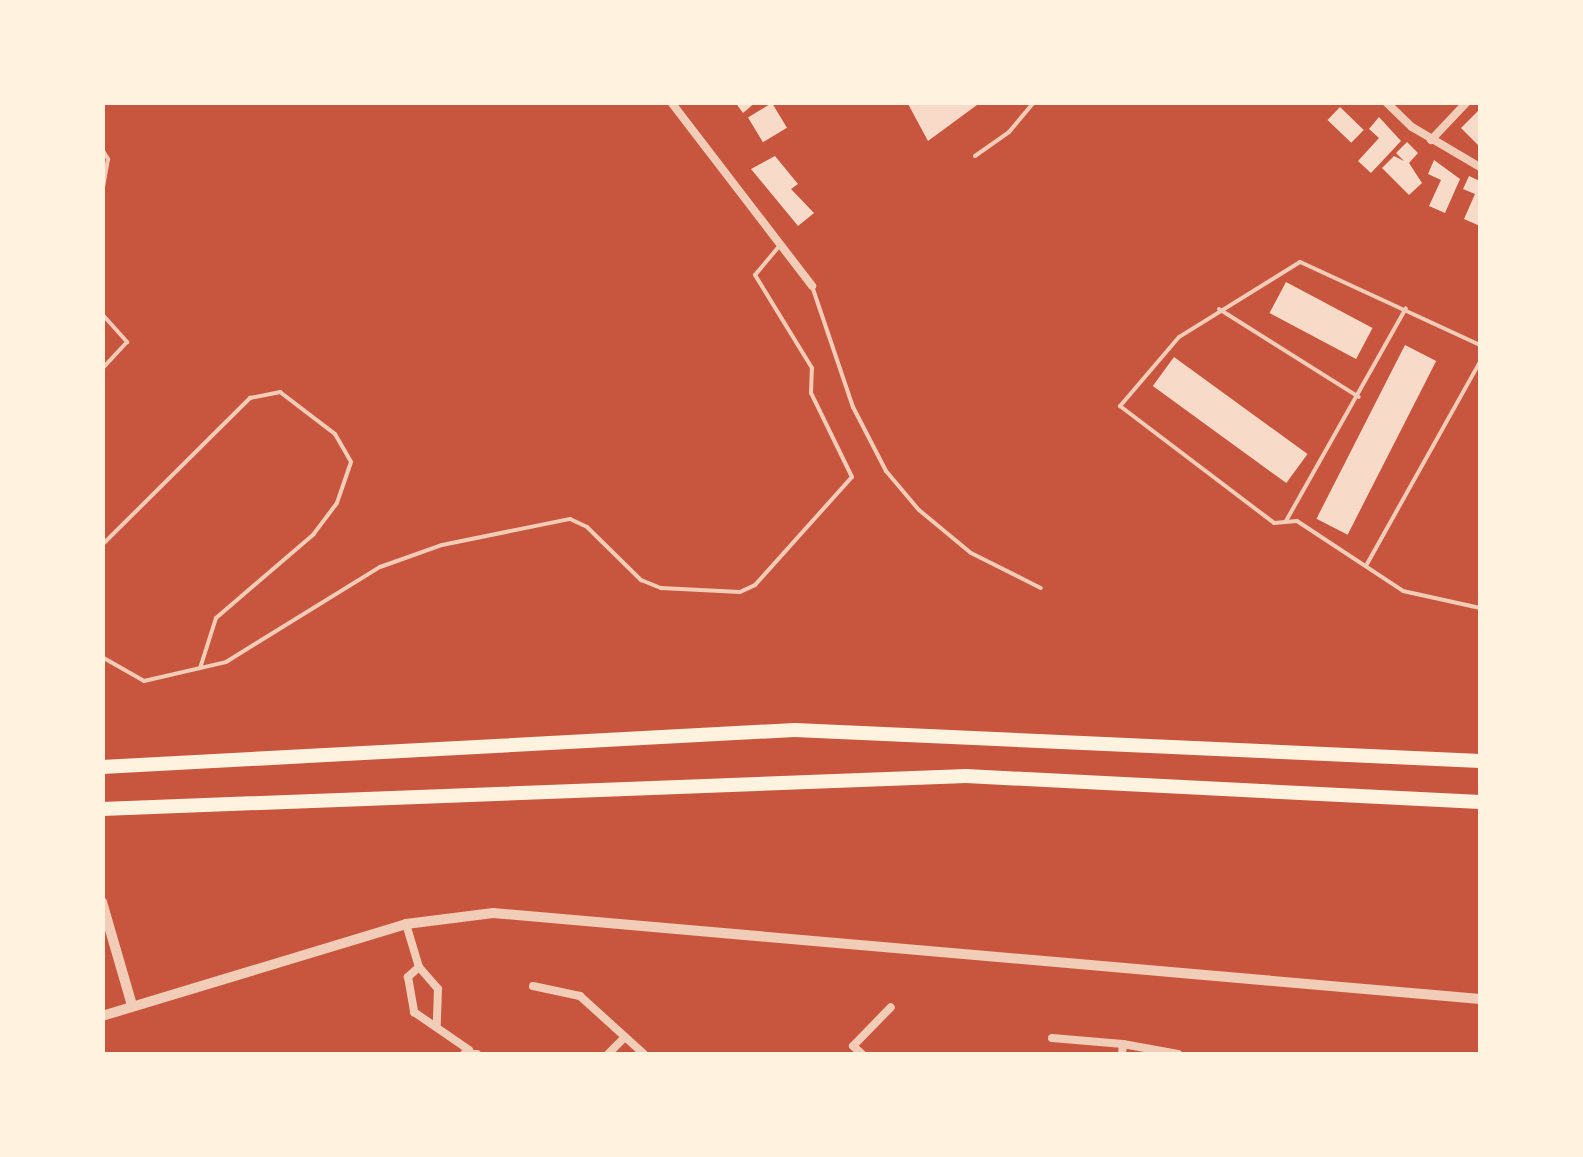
<!DOCTYPE html>
<style>
body{margin:0}
#map{position:relative;width:1583px;height:1157px;overflow:hidden;background:#c8553d;font-family:Jost,sans-serif}
div>[style]{position:absolute}
.building>*{inset:0;background:#f7dbc8;transform-origin:0 0}
.path>*{height:2.5px;margin:-1.25px;padding:0 1.25px;transform-origin:1.25px;border-radius:1.25px;background:#fff3e0}
.service>*{height:4px;margin:-2px;padding:0 2px;transform-origin:2px;border-radius:2px;background:#f1ccb7}
.minor>*{height:8px;margin:-4px;padding:0 4px;transform-origin:4px;border-radius:4px;background:#f1ccb7}
.tertiary>*{height:10px;margin:-5px;padding:0 5px;transform-origin:5px;border-radius:5px;background:#f1ccb7}
.motorway>*{height:14px;margin:-7px;padding:0 7px;transform-origin:7px;border-radius:7px;background:#fff3e0}
span{translate:-50% -50%;white-space:nowrap;text-align:center;line-height:1.15;-webkit-text-stroke:8px #fff3e0;paint-order:stroke}
.frame{position:absolute;inset:0;border:105px solid #fff3e0;pointer-events:none}
</style>
<div id="map">
<div class="building">
<i style="clip-path:polygon(735px 102px,756px 102px,743px 113px)"></i>
<i style="clip-path:polygon(907px 102px,981px 102px,928px 141px)"></i>
<i style="left:772px;top:103px;width:29px;height:28px;rotate:59deg"></i>
<i style="left:1340px;top:107px;width:33px;height:18px;rotate:44deg"></i>
<i style="clip-path:polygon(1480px 109px,1480px 147px,1461px 128px)"></i>
<i style="clip-path:polygon(1379px 117px,1401px 141px,1371px 173px,1358px 161px,1379px 138px,1369px 129px)"></i>
<i style="clip-path:polygon(1407px 142px,1418px 153px,1409px 163px,1422px 183px,1409px 195px,1382px 168px,1394px 156px,1404px 161px,1396px 153px)"></i>
<i style="clip-path:polygon(775px 156px,798px 184px,791px 189px,814px 213px,798px 226px,751px 169px)"></i>
<i style="clip-path:polygon(1434px 160px,1460px 179px,1445px 213px,1429px 206px,1441px 180px,1428px 174px)"></i>
<i style="clip-path:polygon(1469px 176px,1480px 181px,1480px 226px,1464px 219px,1475px 194px,1463px 189px)"></i>
<i style="left:1286px;top:282px;width:98px;height:35px;rotate:28deg"></i>
<i style="left:1405px;top:345px;width:35px;height:195px;rotate:27deg"></i>
<i style="left:1174px;top:357px;width:165px;height:36px;rotate:36deg"></i>
</div>
<div class="path">
<i style="left:102px;top:995px;width:1px"></i>
</div>
<div class="service">
<i style="left:102px;top:149px;width:12px;rotate:59deg"></i>
<i style="left:108px;top:159px;width:34px;rotate:100deg"></i>
<i style="left:975px;top:156px;width:42px;rotate:-35.2deg"></i>
<i style="left:1009px;top:132px;width:39px;rotate:-50deg"></i>
<i style="left:812px;top:286px;width:128px;rotate:71.3deg"></i>
<i style="left:853px;top:407px;width:72px;rotate:62.7deg"></i>
<i style="left:886px;top:471px;width:51px;rotate:49.8deg"></i>
<i style="left:919px;top:510px;width:67px;rotate:39.6deg"></i>
<i style="left:971px;top:553px;width:78px;rotate:26.6deg"></i>
<i style="left:1219px;top:309px;width:165px;rotate:32.2deg"></i>
<i style="left:102px;top:314px;width:38px;rotate:48deg"></i>
<i style="left:127px;top:342px;width:37px;rotate:133deg"></i>
<i style="left:1480px;top:345px;width:198px;rotate:-155.2deg"></i>
<i style="left:1300px;top:262px;width:142px;rotate:148.2deg"></i>
<i style="left:1179px;top:337px;width:91px;rotate:130.5deg"></i>
<i style="left:1120px;top:406px;width:193px;rotate:37.2deg"></i>
<i style="left:1274px;top:523px;width:23px;rotate:-5deg"></i>
<i style="left:1297px;top:521px;width:127px;rotate:33.4deg"></i>
<i style="left:1403px;top:591px;width:79px;rotate:12.4deg"></i>
<i style="left:1286px;top:521px;width:244px;rotate:-60.6deg"></i>
<i style="left:102px;top:545px;width:209px;rotate:-44.8deg"></i>
<i style="left:250px;top:398px;width:31px;rotate:-11deg"></i>
<i style="left:280px;top:392px;width:69px;rotate:37.4deg"></i>
<i style="left:335px;top:434px;width:32px;rotate:60deg"></i>
<i style="left:351px;top:462px;width:43px;rotate:108.9deg"></i>
<i style="left:337px;top:503px;width:39px;rotate:127deg"></i>
<i style="left:314px;top:534px;width:129px;rotate:139.4deg"></i>
<i style="left:216px;top:618px;width:52px;rotate:107.7deg"></i>
<i style="left:1367px;top:564px;width:231px;rotate:-60.8deg"></i>
<i style="left:102px;top:657px;width:48px;rotate:29.7deg"></i>
<i style="left:144px;top:681px;width:84px;rotate:-13deg"></i>
<i style="left:226px;top:662px;width:181px;rotate:-31.7deg"></i>
<i style="left:380px;top:567px;width:66px;rotate:-19.5deg"></i>
<i style="left:442px;top:545px;width:131px;rotate:-11.5deg"></i>
<i style="left:570px;top:519px;width:19px;rotate:25deg"></i>
<i style="left:587px;top:527px;width:76px;rotate:44.5deg"></i>
<i style="left:641px;top:580px;width:22px;rotate:22deg"></i>
<i style="left:661px;top:588px;width:79px;rotate:2.9deg"></i>
<i style="left:740px;top:592px;width:17px;rotate:-25deg"></i>
<i style="left:755px;top:585px;width:145px;rotate:-48.1deg"></i>
<i style="left:852px;top:477px;width:93px;rotate:-116deg"></i>
<i style="left:811px;top:393px;width:25px;rotate:-88deg"></i>
<i style="left:812px;top:368px;width:109px;rotate:-121.5deg"></i>
<i style="left:755px;top:275px;width:38px;rotate:-50deg"></i>
<i style="left:230px;top:1054px;width:5px"></i>
</div>
<div class="minor">
<i style="left:671px;top:102px;width:232px;rotate:52.5deg"></i>
<i style="left:1386px;top:102px;width:36px;rotate:44deg"></i>
<i style="left:1412px;top:127px;width:79px;rotate:30.5deg"></i>
<i style="left:1431px;top:140px;width:52px;rotate:-46.5deg"></i>
<i style="left:406px;top:924px;width:45px;rotate:73.2deg"></i>
<i style="left:419px;top:967px;width:29px;rotate:49deg"></i>
<i style="left:438px;top:989px;width:35px;rotate:92deg"></i>
<i style="left:419px;top:967px;width:15px;rotate:138deg"></i>
<i style="left:408px;top:977px;width:36px;rotate:80deg"></i>
<i style="left:414px;top:1012px;width:67px;rotate:34.6deg"></i>
<i style="left:533px;top:986px;width:48px;rotate:12deg"></i>
<i style="left:580px;top:996px;width:86px;rotate:42.2deg"></i>
<i style="left:1052px;top:1038px;width:71px;rotate:4.8deg"></i>
<i style="left:464px;top:1054px;width:13px"></i>
<i style="left:608px;top:1054px;width:24px;rotate:-45deg"></i>
<i style="left:862px;top:1054px;width:12px;rotate:-138deg"></i>
<i style="left:853px;top:1046px;width:54px;rotate:-45.7deg"></i>
<i style="left:1122px;top:1054px;width:10px;rotate:-84deg"></i>
<i style="left:1123px;top:1044px;width:56px;rotate:10.3deg"></i>
</div>
<div class="tertiary">
<i style="left:102px;top:902px;width:107px;rotate:73.8deg"></i>
<i style="left:102px;top:1016px;width:318px;rotate:-16.8deg"></i>
<i style="left:406px;top:924px;width:88px;rotate:-7.2deg"></i>
<i style="left:493px;top:913px;width:991px;rotate:4.98deg"></i>
</div>
<div class="motorway">
<i style="left:102px;top:767px;width:694px;rotate:-3.06deg"></i>
<i style="left:795px;top:730px;width:686px;rotate:2.59deg"></i>
<i style="left:102px;top:809px;width:865px;rotate:-2.19deg"></i>
<i style="left:966px;top:776px;width:515px;rotate:2.9deg"></i>
</div>
<div class="frame"></div>
</div>
